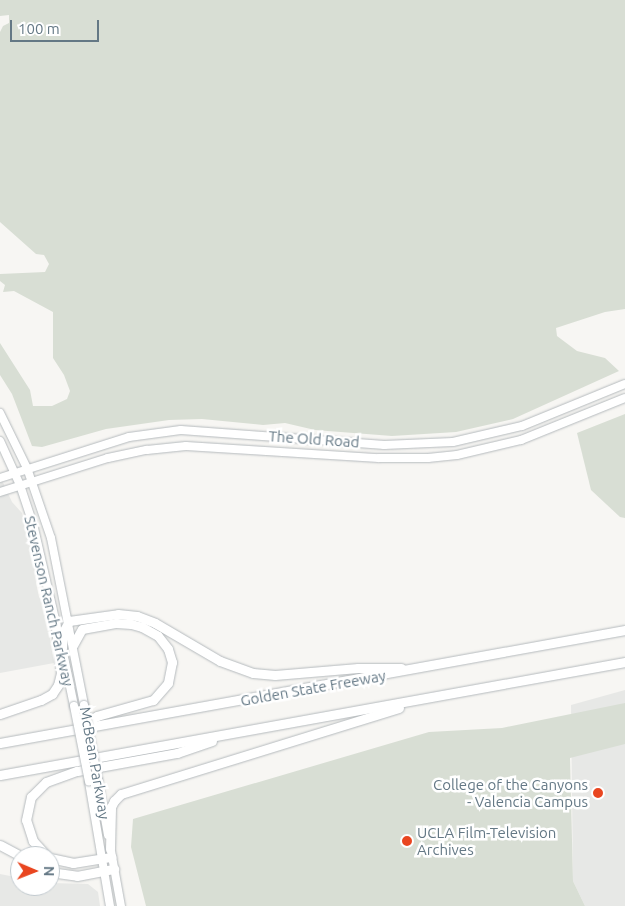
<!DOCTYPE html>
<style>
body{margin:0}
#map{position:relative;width:625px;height:906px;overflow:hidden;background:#f7f6f3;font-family:Ubuntu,sans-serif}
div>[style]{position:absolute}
.built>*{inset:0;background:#e7e8e6}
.green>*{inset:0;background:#d8ded4}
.roads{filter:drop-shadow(0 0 1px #b5babd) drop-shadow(0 0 1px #b5babd)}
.major>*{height:8px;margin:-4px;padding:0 4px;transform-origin:4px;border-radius:4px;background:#fff}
.highway>*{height:9px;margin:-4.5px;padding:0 4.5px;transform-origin:4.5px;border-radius:4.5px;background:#fff}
.bridges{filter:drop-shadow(0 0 1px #b5babd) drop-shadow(0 0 1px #b5babd)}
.major-bridge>*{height:8px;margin:-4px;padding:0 4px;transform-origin:4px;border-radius:4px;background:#fff}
.dots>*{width:14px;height:14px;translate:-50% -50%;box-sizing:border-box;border:2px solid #fff;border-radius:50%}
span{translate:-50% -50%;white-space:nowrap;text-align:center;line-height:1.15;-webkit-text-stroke:5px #fff;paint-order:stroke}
.street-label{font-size:15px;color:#647885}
.poi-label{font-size:15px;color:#647885}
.right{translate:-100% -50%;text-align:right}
.left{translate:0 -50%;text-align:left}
.north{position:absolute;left:10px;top:846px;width:50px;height:50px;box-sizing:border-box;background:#fff;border:1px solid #c1c9ce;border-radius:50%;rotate:91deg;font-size:14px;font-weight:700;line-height:20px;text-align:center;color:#647885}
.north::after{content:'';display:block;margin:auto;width:18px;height:22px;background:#e94620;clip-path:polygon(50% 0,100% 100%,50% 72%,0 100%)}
.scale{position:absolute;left:10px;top:20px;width:89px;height:22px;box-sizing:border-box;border:2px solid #647885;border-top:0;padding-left:6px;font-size:15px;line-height:18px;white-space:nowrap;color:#647885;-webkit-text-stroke:4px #fff;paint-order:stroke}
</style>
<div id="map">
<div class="built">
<i style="clip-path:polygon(0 476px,12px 502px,22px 513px,32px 546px,39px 575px,36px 583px,39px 597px,44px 603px,54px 663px,0 673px)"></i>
<i style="clip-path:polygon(625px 690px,625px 906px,585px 906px,573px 881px,571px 705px)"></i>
<i style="clip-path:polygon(0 874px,20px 878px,20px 886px,50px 886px,50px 883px,88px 884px,98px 892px,100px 906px,0 906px)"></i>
</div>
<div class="green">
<i style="clip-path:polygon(0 0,625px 0,625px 309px,605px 312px,556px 328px,557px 336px,577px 351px,605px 358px,619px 371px,513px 419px,456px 432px,392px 436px,315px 430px,285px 423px,263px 425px,202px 419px,169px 420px,106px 429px,42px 447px,32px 446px,12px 394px,0 375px,0 343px,30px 390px,33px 406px,52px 406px,67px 399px,70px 391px,64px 375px,53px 358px,53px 312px,14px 291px,3px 292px,5px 285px,0 281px,0 274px,45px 272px,49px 264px,44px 255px,36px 254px,0 222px,0 32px,3px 26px,9px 23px,9px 15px,0 16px)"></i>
<i style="clip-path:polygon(625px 414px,625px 518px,620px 517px,591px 490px,577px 433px)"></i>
<i style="clip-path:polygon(625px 703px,625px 744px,570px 758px,573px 881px,585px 906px,146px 906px,131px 847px,133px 819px,429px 732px,502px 728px)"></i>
</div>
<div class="roads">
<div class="major">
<i style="left:0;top:413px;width:61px;rotate:63.9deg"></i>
<i style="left:27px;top:468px;width:74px;rotate:71.1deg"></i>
<i style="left:51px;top:538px;width:170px;rotate:78.8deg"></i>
<i style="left:0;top:441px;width:48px;rotate:65.6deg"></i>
<i style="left:20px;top:485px;width:41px;rotate:71.6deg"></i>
<i style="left:33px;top:524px;width:103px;rotate:77deg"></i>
<i style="left:0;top:478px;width:135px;rotate:-17.6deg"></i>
<i style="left:129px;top:437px;width:52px;rotate:-7.7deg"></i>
<i style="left:181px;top:430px;width:204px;rotate:4.2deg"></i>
<i style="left:384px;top:445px;width:69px;rotate:-2.5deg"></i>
<i style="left:453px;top:442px;width:71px;rotate:-13.1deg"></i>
<i style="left:522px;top:426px;width:111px;rotate:-22.2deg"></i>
<i style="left:0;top:492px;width:113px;rotate:-17.5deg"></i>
<i style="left:108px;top:458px;width:40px;rotate:-12deg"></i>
<i style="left:147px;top:450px;width:39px;rotate:-6deg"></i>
<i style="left:186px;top:446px;width:193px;rotate:3.6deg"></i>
<i style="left:379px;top:458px;width:49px"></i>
<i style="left:428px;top:458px;width:29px;rotate:-6deg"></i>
<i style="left:457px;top:455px;width:66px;rotate:-13.2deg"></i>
<i style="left:521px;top:440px;width:112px;rotate:-22deg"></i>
<i style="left:61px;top:643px;width:64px;rotate:78.3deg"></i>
<i style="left:98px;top:780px;width:56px;rotate:79.7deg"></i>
<i style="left:89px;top:782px;width:126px;rotate:80.4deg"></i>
<i style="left:111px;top:851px;width:56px;rotate:79.7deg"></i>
</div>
<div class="highway">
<i style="left:73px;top:645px;width:18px;rotate:-61deg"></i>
<i style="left:82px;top:629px;width:35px;rotate:-10deg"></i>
<i style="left:116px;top:623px;width:15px;rotate:4deg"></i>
<i style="left:131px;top:624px;width:11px;rotate:15deg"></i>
<i style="left:142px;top:627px;width:18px;rotate:29deg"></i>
<i style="left:158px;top:636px;width:16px;rotate:52deg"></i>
<i style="left:168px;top:649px;width:14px;rotate:73deg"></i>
<i style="left:172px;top:662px;width:21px;rotate:101deg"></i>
<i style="left:168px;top:683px;width:23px;rotate:131deg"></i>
<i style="left:153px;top:700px;width:58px;rotate:164.1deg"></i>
<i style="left:97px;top:716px;width:19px;rotate:152deg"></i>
<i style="left:62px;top:648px;width:16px;rotate:-86deg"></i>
<i style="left:63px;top:632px;width:13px;rotate:-61deg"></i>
<i style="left:69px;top:621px;width:49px;rotate:-8.1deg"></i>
<i style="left:118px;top:614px;width:19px;rotate:6deg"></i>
<i style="left:137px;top:616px;width:19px;rotate:21deg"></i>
<i style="left:155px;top:623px;width:75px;rotate:30.3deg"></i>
<i style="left:220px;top:661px;width:35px;rotate:20deg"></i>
<i style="left:253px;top:673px;width:22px;rotate:5deg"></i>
<i style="left:275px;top:675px;width:83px;rotate:-4.8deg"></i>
<i style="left:358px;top:668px;width:43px"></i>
<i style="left:0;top:714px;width:43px;rotate:-18.9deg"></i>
<i style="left:41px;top:700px;width:13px;rotate:-29deg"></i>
<i style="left:52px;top:694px;width:11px;rotate:-56deg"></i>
<i style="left:58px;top:685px;width:12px;rotate:-76deg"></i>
<i style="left:61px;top:673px;width:54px;rotate:-96.3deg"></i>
<i style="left:0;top:743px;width:635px;rotate:-10.25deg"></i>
<i style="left:0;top:775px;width:635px;rotate:-10.25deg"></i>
<i style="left:0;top:845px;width:24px;rotate:28deg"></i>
<i style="left:110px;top:849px;width:42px;rotate:-88.6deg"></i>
<i style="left:111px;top:807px;width:7px;rotate:-63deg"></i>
<i style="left:114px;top:801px;width:10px;rotate:-45deg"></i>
<i style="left:121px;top:794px;width:291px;rotate:-17.2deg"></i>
<i style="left:47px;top:856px;width:21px;rotate:-133deg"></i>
<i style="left:33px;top:841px;width:22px;rotate:-108deg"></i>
<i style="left:26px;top:820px;width:24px;rotate:-78deg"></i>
<i style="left:31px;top:797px;width:21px;rotate:-45deg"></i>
<i style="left:46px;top:782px;width:33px;rotate:-20deg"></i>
<i style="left:77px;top:771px;width:102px;rotate:-10.2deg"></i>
<i style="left:177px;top:753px;width:37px;rotate:-19deg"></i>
<i style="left:50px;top:858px;width:24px;rotate:12deg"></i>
<i style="left:73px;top:863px;width:39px;rotate:-9deg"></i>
<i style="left:50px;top:872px;width:27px;rotate:8deg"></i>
<i style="left:77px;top:876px;width:38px;rotate:-11deg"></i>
</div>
</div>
<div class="bridges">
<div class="major-bridge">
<i style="left:84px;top:705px;width:76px;rotate:79.4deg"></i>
<i style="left:74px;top:706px;width:77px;rotate:78.8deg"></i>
</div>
</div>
<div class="dots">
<i style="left:598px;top:793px;background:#e94620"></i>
<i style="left:407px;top:841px;background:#e94620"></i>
</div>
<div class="street-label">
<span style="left:314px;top:439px;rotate:4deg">The Old Road</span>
<span style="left:49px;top:601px;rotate:77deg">Stevenson Ranch Parkway</span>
<span style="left:313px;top:688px;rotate:-10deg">Golden State Freeway</span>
<span style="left:95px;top:763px;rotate:80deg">McBean Parkway</span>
</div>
<div class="poi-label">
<span class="right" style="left:588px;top:793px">College of the Canyons<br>- Valencia Campus</span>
<span class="left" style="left:417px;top:841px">UCLA Film-Television<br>Archives</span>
</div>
<div class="north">N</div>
<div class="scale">100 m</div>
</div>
